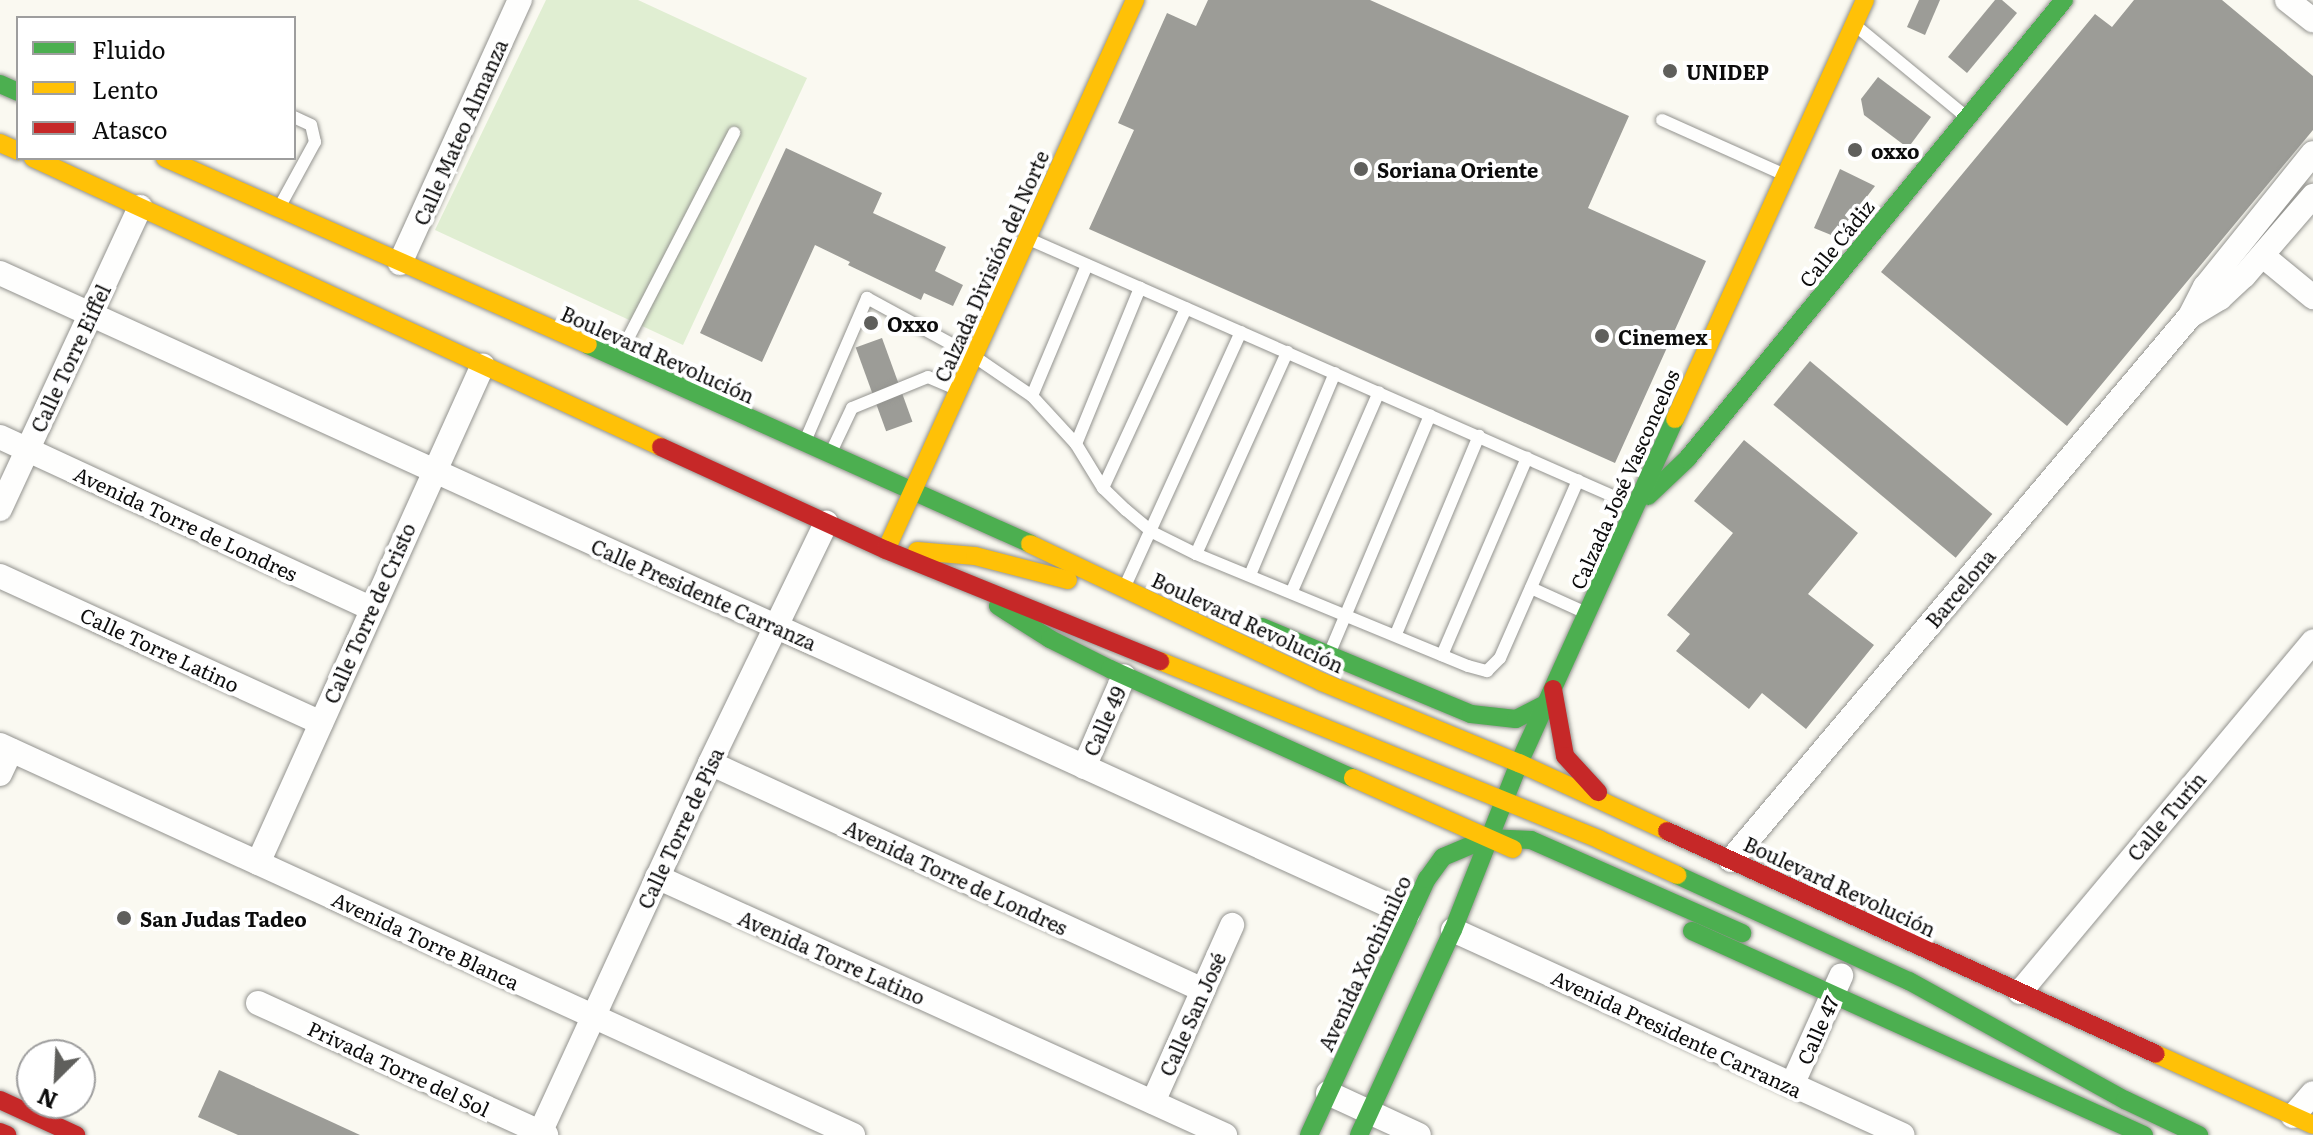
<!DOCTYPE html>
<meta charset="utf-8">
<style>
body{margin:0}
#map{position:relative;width:2313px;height:1135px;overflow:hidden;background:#faf9f1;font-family:Literata,serif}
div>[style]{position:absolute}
.green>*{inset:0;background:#e0eed2}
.building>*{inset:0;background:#9c9c97;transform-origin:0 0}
.roads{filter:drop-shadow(0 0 2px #93938f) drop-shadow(0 0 2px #93938f)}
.lane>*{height:12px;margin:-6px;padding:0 6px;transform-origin:6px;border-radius:6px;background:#fefefd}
.street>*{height:24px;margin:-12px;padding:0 12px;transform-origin:12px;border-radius:12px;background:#fefefd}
.fast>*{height:18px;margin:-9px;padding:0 9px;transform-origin:9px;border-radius:9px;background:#4caf50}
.slow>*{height:18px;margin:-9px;padding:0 9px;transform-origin:9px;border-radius:9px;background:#ffc107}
.jam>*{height:18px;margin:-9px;padding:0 9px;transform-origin:9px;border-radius:9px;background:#c62828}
.dots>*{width:22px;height:22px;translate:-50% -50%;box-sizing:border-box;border:4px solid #fff;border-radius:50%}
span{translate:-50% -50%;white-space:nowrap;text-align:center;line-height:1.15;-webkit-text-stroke:8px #fff;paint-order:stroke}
.poi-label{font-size:20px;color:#0c0c0c;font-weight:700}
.left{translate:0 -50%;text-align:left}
.street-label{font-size:20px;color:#0c0c0c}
.legend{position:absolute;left:16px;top:16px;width:280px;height:144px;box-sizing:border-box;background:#fff;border:2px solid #9e9e9e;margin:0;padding:10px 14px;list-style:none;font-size:24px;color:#0c0c0c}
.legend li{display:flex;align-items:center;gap:16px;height:40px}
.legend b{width:40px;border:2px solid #9e9e9e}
.north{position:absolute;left:16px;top:1039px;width:80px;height:80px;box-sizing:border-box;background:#fff;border:2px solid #9e9e9e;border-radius:50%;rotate:204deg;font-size:22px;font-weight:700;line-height:32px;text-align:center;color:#0c0c0c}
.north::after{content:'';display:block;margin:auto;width:28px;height:36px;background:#5f5f5c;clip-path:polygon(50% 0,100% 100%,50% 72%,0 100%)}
</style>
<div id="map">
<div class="green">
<i style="clip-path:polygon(546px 0,638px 0,807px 78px,683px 345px,435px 230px)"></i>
</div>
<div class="building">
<i style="clip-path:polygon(1208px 0,1370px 0,1629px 116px,1588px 208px,1706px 261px,1615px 463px,1089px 229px,1134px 130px,1118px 123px,1167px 13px,1196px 26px)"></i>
<i style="clip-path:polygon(1919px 0,1940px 0,1925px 35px,1907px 27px)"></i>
<i style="clip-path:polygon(1995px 0,2002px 0,2017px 13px,1967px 73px,1948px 57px)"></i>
<i style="clip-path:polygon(2134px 0,2222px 0,2313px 76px,2313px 130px,2067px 426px,1881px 272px,2095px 14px,2112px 27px)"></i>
<i style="clip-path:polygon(1878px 77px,1931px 117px,1908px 148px,1864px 115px,1861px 99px)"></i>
<i style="clip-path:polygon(786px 148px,882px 193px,873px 213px,946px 247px,935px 271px,963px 285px,953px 306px,924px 293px,921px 300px,848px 265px,850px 262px,815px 245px,762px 362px,700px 333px)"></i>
<i style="clip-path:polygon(1840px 169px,1875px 186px,1836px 237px,1814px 228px)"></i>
<i style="left:882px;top:338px;width:89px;height:28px;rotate:70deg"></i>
<i style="left:1810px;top:361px;width:238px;height:57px;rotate:40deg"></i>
<i style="clip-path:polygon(1744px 440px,1858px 533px,1808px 594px,1874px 645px,1806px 729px,1762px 693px,1749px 709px,1676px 651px,1690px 634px,1667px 615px,1733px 533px,1694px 501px)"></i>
<i style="clip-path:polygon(219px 1070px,360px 1135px,238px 1135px,198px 1117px)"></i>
</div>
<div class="roads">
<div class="lane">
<i style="left:1856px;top:26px;width:141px;rotate:39.5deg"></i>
<i style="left:1662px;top:120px;width:133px;rotate:24.1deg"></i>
<i style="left:280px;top:206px;width:73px;rotate:-61.3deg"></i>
<i style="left:315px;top:142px;width:17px;rotate:-103deg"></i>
<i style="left:311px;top:125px;width:19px;rotate:-155deg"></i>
<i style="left:1031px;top:240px;width:658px;rotate:23.76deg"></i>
<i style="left:1087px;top:265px;width:142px;rotate:112.8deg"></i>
<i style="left:1032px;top:396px;width:65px;rotate:47.5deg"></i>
<i style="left:1076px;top:444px;width:52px;rotate:58.5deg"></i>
<i style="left:1103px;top:488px;width:32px;rotate:44deg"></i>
<i style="left:1126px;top:510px;width:34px;rotate:40deg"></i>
<i style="left:1152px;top:532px;width:49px;rotate:26.6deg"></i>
<i style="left:1196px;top:554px;width:294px;rotate:22.4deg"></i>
<i style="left:1468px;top:666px;width:20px;rotate:15deg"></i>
<i style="left:1487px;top:671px;width:18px;rotate:-45deg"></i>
<i style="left:1500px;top:658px;width:194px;rotate:-66.3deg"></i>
<i style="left:620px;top:354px;width:249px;rotate:-62.7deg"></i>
<i style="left:806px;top:439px;width:154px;rotate:-66.6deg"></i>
<i style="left:867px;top:298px;width:123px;rotate:28.6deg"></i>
<i style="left:975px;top:357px;width:69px;rotate:34.4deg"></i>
<i style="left:1076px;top:444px;width:169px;rotate:-67.7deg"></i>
<i style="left:833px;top:448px;width:44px;rotate:-64.6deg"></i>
<i style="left:852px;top:408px;width:82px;rotate:-22.2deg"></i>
<i style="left:928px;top:377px;width:30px;rotate:23deg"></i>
<i style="left:1103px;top:488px;width:198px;rotate:-65.2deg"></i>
<i style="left:1196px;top:554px;width:222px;rotate:-65.7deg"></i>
<i style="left:1250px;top:575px;width:219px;rotate:-67.2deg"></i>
<i style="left:1126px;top:584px;width:277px;rotate:-65.5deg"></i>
<i style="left:1531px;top:588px;width:60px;rotate:24.4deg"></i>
<i style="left:1292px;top:591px;width:217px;rotate:-66.4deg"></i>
<i style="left:1396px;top:634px;width:215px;rotate:-67.3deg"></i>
<i style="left:1330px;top:652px;width:257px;rotate:-67.1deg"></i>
<i style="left:1442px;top:655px;width:215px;rotate:-66.7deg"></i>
</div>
<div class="street">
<i style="left:2287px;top:0;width:33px;rotate:38deg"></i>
<i style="left:2263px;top:256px;width:65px;rotate:39.4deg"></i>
<i style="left:400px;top:263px;width:289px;rotate:-65.5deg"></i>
<i style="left:0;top:273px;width:1547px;rotate:24.48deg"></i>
<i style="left:2190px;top:316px;width:35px;rotate:-31deg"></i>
<i style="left:2220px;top:298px;width:33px;rotate:-43deg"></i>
<i style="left:2244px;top:276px;width:106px;rotate:-49.2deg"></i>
<i style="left:0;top:437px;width:410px;rotate:24.8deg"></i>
<i style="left:0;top:509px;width:333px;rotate:-65.1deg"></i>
<i style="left:0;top:576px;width:353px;rotate:24.6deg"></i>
<i style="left:0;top:745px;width:938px;rotate:24.57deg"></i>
<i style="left:710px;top:763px;width:543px;rotate:24.72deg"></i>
<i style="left:1084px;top:767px;width:99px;rotate:-66.3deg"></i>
<i style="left:0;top:774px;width:26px;rotate:-65deg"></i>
<i style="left:1731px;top:860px;width:712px;rotate:-49.84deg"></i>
<i style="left:2190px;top:316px;width:33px;rotate:-63deg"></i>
<i style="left:2205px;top:287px;width:172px;rotate:-51.1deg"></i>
<i style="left:258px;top:863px;width:546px;rotate:-65.69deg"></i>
<i style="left:657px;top:877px;width:624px;rotate:24.43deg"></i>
<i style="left:1453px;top:930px;width:494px;rotate:24.5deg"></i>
<i style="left:2020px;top:992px;width:457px;rotate:-50.1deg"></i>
<i style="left:258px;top:1003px;width:317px;rotate:24.6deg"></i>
<i style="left:1792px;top:1085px;width:120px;rotate:-65.8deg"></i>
<i style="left:1328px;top:1093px;width:100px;rotate:24.8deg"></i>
<i style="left:1153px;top:1102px;width:194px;rotate:-65.9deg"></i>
<i style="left:2293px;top:1116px;width:30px;rotate:-49deg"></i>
<i style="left:539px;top:1135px;width:409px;rotate:-65.3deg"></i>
<i style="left:710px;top:763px;width:267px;rotate:-64.2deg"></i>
</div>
<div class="fast">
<i style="left:0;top:84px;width:20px;rotate:24deg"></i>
<i style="left:588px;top:345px;width:485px;rotate:24.2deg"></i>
<i style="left:1648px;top:496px;width:54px;rotate:-43.5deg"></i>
<i style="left:1687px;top:459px;width:594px;rotate:-50.6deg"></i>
<i style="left:998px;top:606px;width:62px;rotate:32.4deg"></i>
<i style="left:1050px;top:639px;width:67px;rotate:26.6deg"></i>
<i style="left:1110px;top:669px;width:266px;rotate:24.2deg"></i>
<i style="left:1262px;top:627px;width:226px;rotate:22.6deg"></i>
<i style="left:1471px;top:714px;width:45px;rotate:6.3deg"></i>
<i style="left:1516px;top:719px;width:34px;rotate:-27deg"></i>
<i style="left:1488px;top:838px;width:43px;rotate:2.7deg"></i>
<i style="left:1531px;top:840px;width:231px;rotate:23.8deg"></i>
<i style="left:1677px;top:875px;width:255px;rotate:24.6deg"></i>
<i style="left:1909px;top:981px;width:247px;rotate:28.9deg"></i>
<i style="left:2125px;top:1100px;width:82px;rotate:25.3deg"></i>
<i style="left:1692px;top:931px;width:496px;rotate:24.3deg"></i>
<i style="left:1309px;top:1135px;width:282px;rotate:-65.3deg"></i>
<i style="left:1427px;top:879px;width:27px;rotate:-54deg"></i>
<i style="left:1443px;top:857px;width:49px;rotate:-22.9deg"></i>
<i style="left:1359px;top:1135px;width:226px;rotate:-65.4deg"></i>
<i style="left:1453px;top:930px;width:180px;rotate:-68.4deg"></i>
<i style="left:1519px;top:763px;width:378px;rotate:-65.6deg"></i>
</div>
<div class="slow">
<i style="left:0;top:143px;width:20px;rotate:24deg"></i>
<i style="left:33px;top:158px;width:691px;rotate:24.71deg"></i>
<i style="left:165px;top:158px;width:462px;rotate:23.8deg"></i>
<i style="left:1675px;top:419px;width:460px;rotate:-65.6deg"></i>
<i style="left:1030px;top:544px;width:323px;rotate:25.3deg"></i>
<i style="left:1322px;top:682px;width:213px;rotate:22.4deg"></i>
<i style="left:1519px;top:763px;width:163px;rotate:24.7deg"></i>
<i style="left:886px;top:550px;width:604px;rotate:-65.64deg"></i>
<i style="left:917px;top:551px;width:58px;rotate:4.9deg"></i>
<i style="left:975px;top:556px;width:96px;rotate:14.5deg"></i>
<i style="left:1160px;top:661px;width:475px;rotate:22.1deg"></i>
<i style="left:1600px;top:840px;width:85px;rotate:24.4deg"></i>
<i style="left:1353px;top:778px;width:175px;rotate:23.9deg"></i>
<i style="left:2156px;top:1054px;width:172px;rotate:24.3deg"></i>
</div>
<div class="jam">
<i style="left:661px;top:447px;width:247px;rotate:24.6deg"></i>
<i style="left:886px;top:550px;width:296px;rotate:22.1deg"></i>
<i style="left:1553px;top:689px;width:68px;rotate:79.8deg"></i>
<i style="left:1565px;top:756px;width:49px;rotate:47.5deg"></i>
<i style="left:1667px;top:831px;width:537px;rotate:24.51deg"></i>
<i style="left:0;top:1100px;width:84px;rotate:24.7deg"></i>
<i style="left:0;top:1132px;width:8px;rotate:23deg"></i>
</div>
</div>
<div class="dots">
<i style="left:1670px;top:71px;background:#5f5f5c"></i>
<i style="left:1855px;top:150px;background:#5f5f5c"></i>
<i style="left:1361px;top:169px;background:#5f5f5c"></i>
<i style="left:871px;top:323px;background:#5f5f5c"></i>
<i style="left:1602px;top:336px;background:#5f5f5c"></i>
<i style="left:124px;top:918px;background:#5f5f5c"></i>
</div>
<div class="poi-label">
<span class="left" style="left:1686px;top:71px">UNIDEP</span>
<span class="left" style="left:1871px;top:150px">oxxo</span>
<span class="left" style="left:1377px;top:169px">Soriana Oriente</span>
<span class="left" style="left:887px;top:323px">Oxxo</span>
<span class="left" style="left:1618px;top:336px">Cinemex</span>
<span class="left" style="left:140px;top:918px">San Judas Tadeo</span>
</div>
<div class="street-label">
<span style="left:460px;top:132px;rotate:-66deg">Calle Mateo Almanza</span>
<span style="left:1836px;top:243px;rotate:-51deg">Calle Cádiz</span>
<span style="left:991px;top:266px;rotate:-66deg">Calzada División del Norte</span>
<span style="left:658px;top:354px;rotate:24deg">Boulevard Revolución</span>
<span style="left:70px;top:358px;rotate:-65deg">Calle Torre Eiffel</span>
<span style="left:1624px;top:479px;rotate:-66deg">Calzada José Vasconcelos</span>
<span style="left:186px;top:523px;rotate:25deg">Avenida Torre de Londres</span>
<span style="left:1960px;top:588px;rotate:-50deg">Barcelona</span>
<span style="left:704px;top:594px;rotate:24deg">Calle Presidente Carranza</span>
<span style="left:369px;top:613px;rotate:-66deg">Calle Torre de Cristo</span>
<span style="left:1248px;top:622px;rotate:25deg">Boulevard Revolución</span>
<span style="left:160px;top:649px;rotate:25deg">Calle Torre Latino</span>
<span style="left:1104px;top:721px;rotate:-66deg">Calle 49</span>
<span style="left:2166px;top:816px;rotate:-50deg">Calle Turín</span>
<span style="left:680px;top:828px;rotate:-65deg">Calle Torre de Pisa</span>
<span style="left:956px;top:877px;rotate:25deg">Avenida Torre de Londres</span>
<span style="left:1840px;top:886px;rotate:25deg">Boulevard Revolución</span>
<span style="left:426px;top:940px;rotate:25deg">Avenida Torre Blanca</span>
<span style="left:832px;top:957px;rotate:24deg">Avenida Torre Latino</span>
<span style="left:1364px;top:963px;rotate:-65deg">Avenida Xochimilco</span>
<span style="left:1192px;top:1014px;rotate:-66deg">Calle San José</span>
<span style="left:1817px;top:1030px;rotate:-66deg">Calle 47</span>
<span style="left:1677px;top:1033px;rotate:25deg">Avenida Presidente Carranza</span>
<span style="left:399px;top:1068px;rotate:25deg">Privada Torre del Sol</span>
</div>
<ul class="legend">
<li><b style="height:10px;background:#4caf50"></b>Fluido</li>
<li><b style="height:10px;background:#ffc107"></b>Lento</li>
<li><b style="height:10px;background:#c62828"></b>Atasco</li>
</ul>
<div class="north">N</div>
</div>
